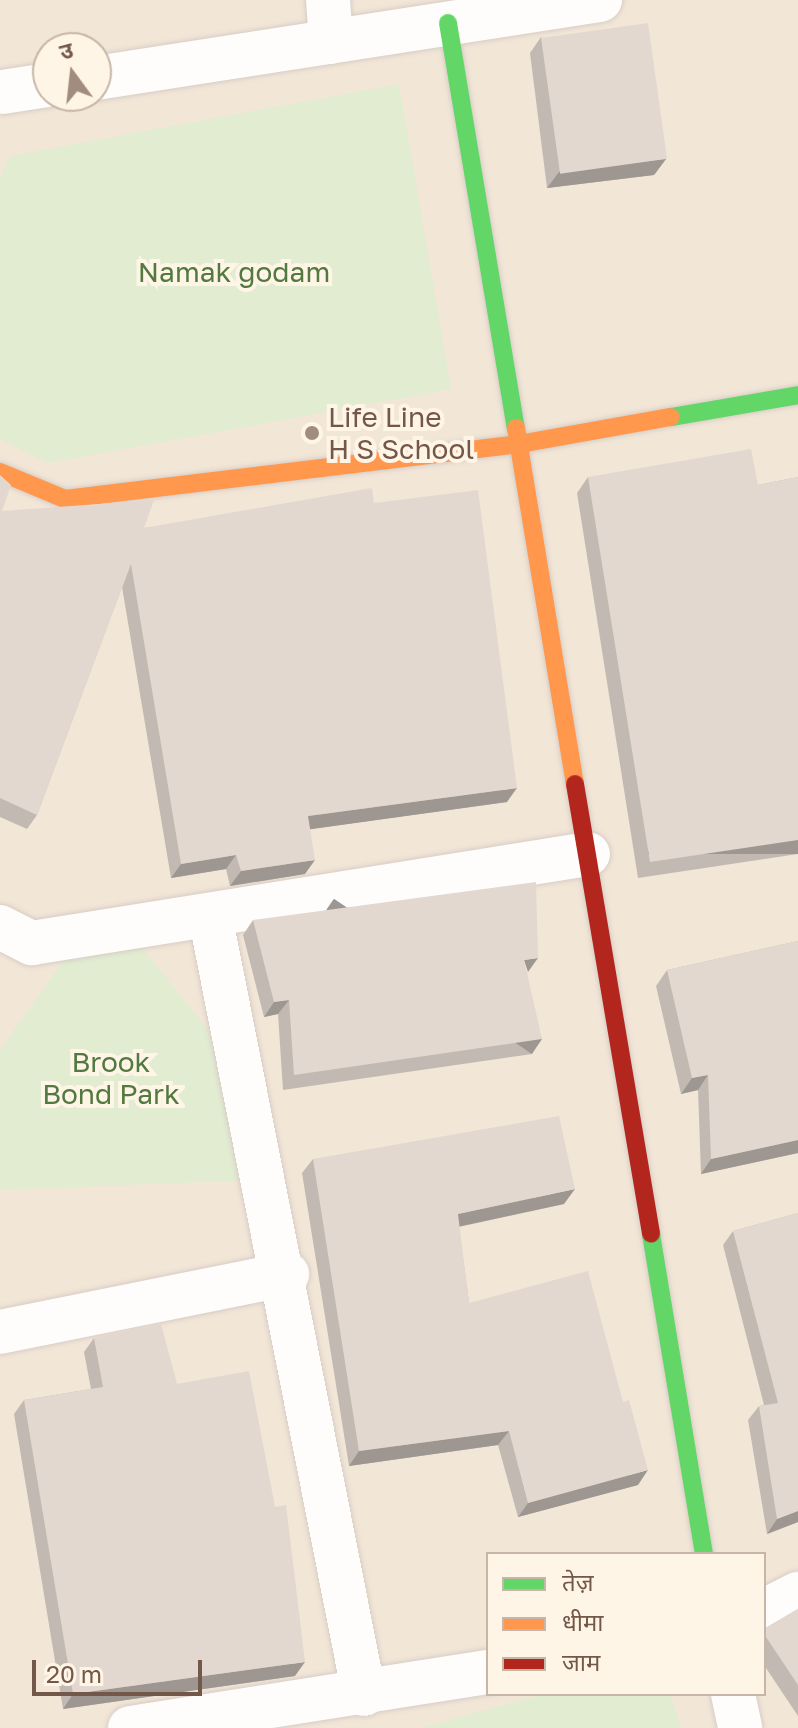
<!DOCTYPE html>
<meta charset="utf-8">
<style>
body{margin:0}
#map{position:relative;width:798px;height:1728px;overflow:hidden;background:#f6f0e7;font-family:"Golos Text","Noto Sans Devanagari",sans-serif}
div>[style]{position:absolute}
.residential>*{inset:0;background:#f2e6d7}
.green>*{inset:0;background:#e1ecd1}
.roads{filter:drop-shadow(0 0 2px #d7cdc5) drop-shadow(0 0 2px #d7cdc5)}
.street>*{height:44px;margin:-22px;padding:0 22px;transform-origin:22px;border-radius:22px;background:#fefdfb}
.fast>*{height:18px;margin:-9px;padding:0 9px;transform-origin:9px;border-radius:9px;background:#63d668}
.slow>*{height:18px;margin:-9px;padding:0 9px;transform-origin:9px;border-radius:9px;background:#ff974d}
.jam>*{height:18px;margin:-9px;padding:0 9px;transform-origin:9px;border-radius:9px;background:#b3261e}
.wall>*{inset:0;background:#c2bab2}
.shaded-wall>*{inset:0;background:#9e9791;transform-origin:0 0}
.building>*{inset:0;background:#e2d8cf;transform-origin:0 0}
.dots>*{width:22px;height:22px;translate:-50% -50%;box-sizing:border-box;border:4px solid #fff5e7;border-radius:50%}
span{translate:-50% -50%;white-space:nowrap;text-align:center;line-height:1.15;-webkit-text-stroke:8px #fff5e7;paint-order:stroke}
.park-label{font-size:28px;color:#517940}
.poi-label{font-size:28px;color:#735748}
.left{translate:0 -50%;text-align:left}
.legend{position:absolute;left:486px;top:1552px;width:280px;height:144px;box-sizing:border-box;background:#fff5e7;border:2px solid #c7b6a7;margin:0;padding:10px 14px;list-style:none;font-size:24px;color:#735748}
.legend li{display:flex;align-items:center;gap:16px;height:40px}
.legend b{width:40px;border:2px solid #c7b6a7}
.north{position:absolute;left:32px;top:32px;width:80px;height:80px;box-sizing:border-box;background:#fff5e7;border:2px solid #c7b6a7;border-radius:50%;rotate:345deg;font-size:22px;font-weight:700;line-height:32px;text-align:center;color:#735748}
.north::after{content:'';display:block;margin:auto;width:28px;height:36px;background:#a18d80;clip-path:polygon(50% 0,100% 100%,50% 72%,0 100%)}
.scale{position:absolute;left:32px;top:1660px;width:170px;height:36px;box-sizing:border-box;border:4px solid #735748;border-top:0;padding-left:10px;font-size:24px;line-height:28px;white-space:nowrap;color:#735748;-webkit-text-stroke:6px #fff5e7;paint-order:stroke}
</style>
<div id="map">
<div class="residential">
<i style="clip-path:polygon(evenodd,0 0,798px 0,798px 1728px,0 1728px,0 0,48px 48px,96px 48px,96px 96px,48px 96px,48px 48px,0 0,488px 1554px,764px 1554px,764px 1694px,488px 1694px,488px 1554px)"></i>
</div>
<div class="green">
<i style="clip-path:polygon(399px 84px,451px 389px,48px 463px,0 439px,0 178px,10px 156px)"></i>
<i style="clip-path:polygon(128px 930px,208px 1030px,258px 1180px,0 1190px,0 1050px,73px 947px)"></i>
<i style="clip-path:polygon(544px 1694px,670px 1694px,681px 1728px,420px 1728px)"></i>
</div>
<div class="roads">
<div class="street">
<i style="left:328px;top:0;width:42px;rotate:85.9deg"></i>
<i style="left:96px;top:78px;width:510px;rotate:-8.8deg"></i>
<i style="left:2px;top:92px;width:47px;rotate:-8.7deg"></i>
<i style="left:210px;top:915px;width:794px;rotate:78.82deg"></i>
<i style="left:0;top:927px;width:36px;rotate:27deg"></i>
<i style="left:32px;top:943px;width:563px;rotate:-9.09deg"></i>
<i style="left:0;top:1332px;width:293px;rotate:-11.4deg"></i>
<i style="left:764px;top:1611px;width:38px;rotate:-27deg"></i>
<i style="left:733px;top:1694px;width:35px;rotate:78deg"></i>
<i style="left:130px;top:1728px;width:362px;rotate:-8.9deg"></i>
</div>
<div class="fast">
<i style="left:448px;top:23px;width:411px;rotate:80.5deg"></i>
<i style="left:671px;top:417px;width:129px;rotate:-9.8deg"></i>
<i style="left:651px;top:1234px;width:324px;rotate:80.6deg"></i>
</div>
<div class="slow">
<i style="left:516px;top:428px;width:361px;rotate:80.6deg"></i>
<i style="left:0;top:472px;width:70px;rotate:22.6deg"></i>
<i style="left:65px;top:499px;width:457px;rotate:-6.9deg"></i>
<i style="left:519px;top:444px;width:154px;rotate:-10.1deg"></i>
</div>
<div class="jam">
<i style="left:575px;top:784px;width:456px;rotate:80.4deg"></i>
</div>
</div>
<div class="wall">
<i style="clip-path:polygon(541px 37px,666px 159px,654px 175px,547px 188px,530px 53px)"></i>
<i style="clip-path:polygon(0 475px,2px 511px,144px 528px,374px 503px,507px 802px,310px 829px,305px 874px,230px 886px,226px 869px,171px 878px,122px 587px,37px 815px,27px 829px,0 817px)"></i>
<i style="clip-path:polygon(588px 477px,758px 485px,798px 477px,798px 854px,638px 878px,577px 493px)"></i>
<i style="clip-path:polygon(253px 920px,527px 972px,532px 1054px,283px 1090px,278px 1014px,264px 1017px,243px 935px)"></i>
<i style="clip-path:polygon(798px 941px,798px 1153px,701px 1174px,698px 1090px,681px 1094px,656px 986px,667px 970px)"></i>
<i style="clip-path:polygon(313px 1159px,564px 1204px,459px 1227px,469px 1303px,638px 1485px,518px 1517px,498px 1445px,349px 1466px,302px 1173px)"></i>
<i style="clip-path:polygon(798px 1213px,798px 1522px,767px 1534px,748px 1420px,759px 1406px,764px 1405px,723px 1245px,733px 1231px)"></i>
<i style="clip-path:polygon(94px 1338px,177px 1384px,295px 1676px,63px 1709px,14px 1414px,24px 1400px,91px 1389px,84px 1352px)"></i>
<i style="clip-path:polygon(798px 1609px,798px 1716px,764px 1665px,764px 1629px)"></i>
</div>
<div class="shaded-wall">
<i style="clip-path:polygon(666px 159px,654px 175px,547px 188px,559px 172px)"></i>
<i style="clip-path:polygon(517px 788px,507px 802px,298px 831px,308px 816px)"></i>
<i style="left:798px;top:840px;width:14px;height:150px;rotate:90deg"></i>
<i style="clip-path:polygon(236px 855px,226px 869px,171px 878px,181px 864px)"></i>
<i style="clip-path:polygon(315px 860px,305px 874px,230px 886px,241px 871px)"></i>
<i style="clip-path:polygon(538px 958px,528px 972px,524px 960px)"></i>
<i style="clip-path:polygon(289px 1000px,278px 1014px,264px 1017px,274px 1002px)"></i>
<i style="left:542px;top:1039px;width:18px;height:251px;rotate:124deg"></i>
<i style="clip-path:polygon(708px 1075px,698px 1090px,681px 1094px,692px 1078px)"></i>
<i style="clip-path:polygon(798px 1140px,798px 1153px,701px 1174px,711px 1159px)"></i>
<i style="clip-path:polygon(575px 1189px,564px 1204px,447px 1229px,458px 1214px)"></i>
<i style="clip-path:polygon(509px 1431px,498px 1445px,349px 1466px,359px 1451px)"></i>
<i style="clip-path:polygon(648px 1470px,638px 1485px,518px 1517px,528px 1503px)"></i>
<i style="clip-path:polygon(798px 1511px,798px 1522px,767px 1534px,777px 1519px)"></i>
<i style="clip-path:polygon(305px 1662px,295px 1676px,63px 1709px,73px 1694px)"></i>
</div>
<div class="building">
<i style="left:648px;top:23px;width:137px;height:108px;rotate:82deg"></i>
<i style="clip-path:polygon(751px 449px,758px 485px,798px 477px,798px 840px,650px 862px,588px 477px)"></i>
<i style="clip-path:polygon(0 475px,11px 485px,2px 511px,154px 500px,144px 528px,372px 488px,374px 503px,478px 490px,517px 788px,308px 816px,315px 860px,241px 871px,236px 855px,181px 864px,131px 564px,37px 815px,0 798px)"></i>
<i style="clip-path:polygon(536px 882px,538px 958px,524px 960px,542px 1039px,294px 1075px,289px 1000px,274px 1002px,253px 920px)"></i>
<i style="clip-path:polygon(798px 941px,798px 1140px,711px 1159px,708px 1075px,692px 1078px,667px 970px)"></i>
<i style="clip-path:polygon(559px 1116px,575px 1189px,458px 1214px,469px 1303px,588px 1271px,623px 1402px,629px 1400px,648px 1470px,528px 1503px,509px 1431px,359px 1451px,313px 1159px)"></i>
<i style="clip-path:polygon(798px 1213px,798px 1511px,777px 1519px,759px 1406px,778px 1403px,733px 1231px)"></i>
<i style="clip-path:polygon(161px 1324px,177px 1384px,249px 1371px,275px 1507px,286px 1505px,305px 1662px,73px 1694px,24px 1400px,103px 1387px,94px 1338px)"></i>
<i style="clip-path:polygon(798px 1609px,798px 1685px,764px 1634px,764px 1629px)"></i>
</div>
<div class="dots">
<i style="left:312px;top:433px;background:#a18d80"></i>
</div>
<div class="park-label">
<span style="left:234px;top:272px">Namak godam</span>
<span style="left:111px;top:1078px">Brook<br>Bond Park</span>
</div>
<div class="poi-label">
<span class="left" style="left:328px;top:433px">Life Line<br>H S School</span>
</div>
<ul class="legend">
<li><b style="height:10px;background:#63d668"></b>तेज़</li>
<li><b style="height:10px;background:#ff974d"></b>धीमा</li>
<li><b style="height:10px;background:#b3261e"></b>जाम</li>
</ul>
<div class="north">उ</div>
<div class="scale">20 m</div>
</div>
